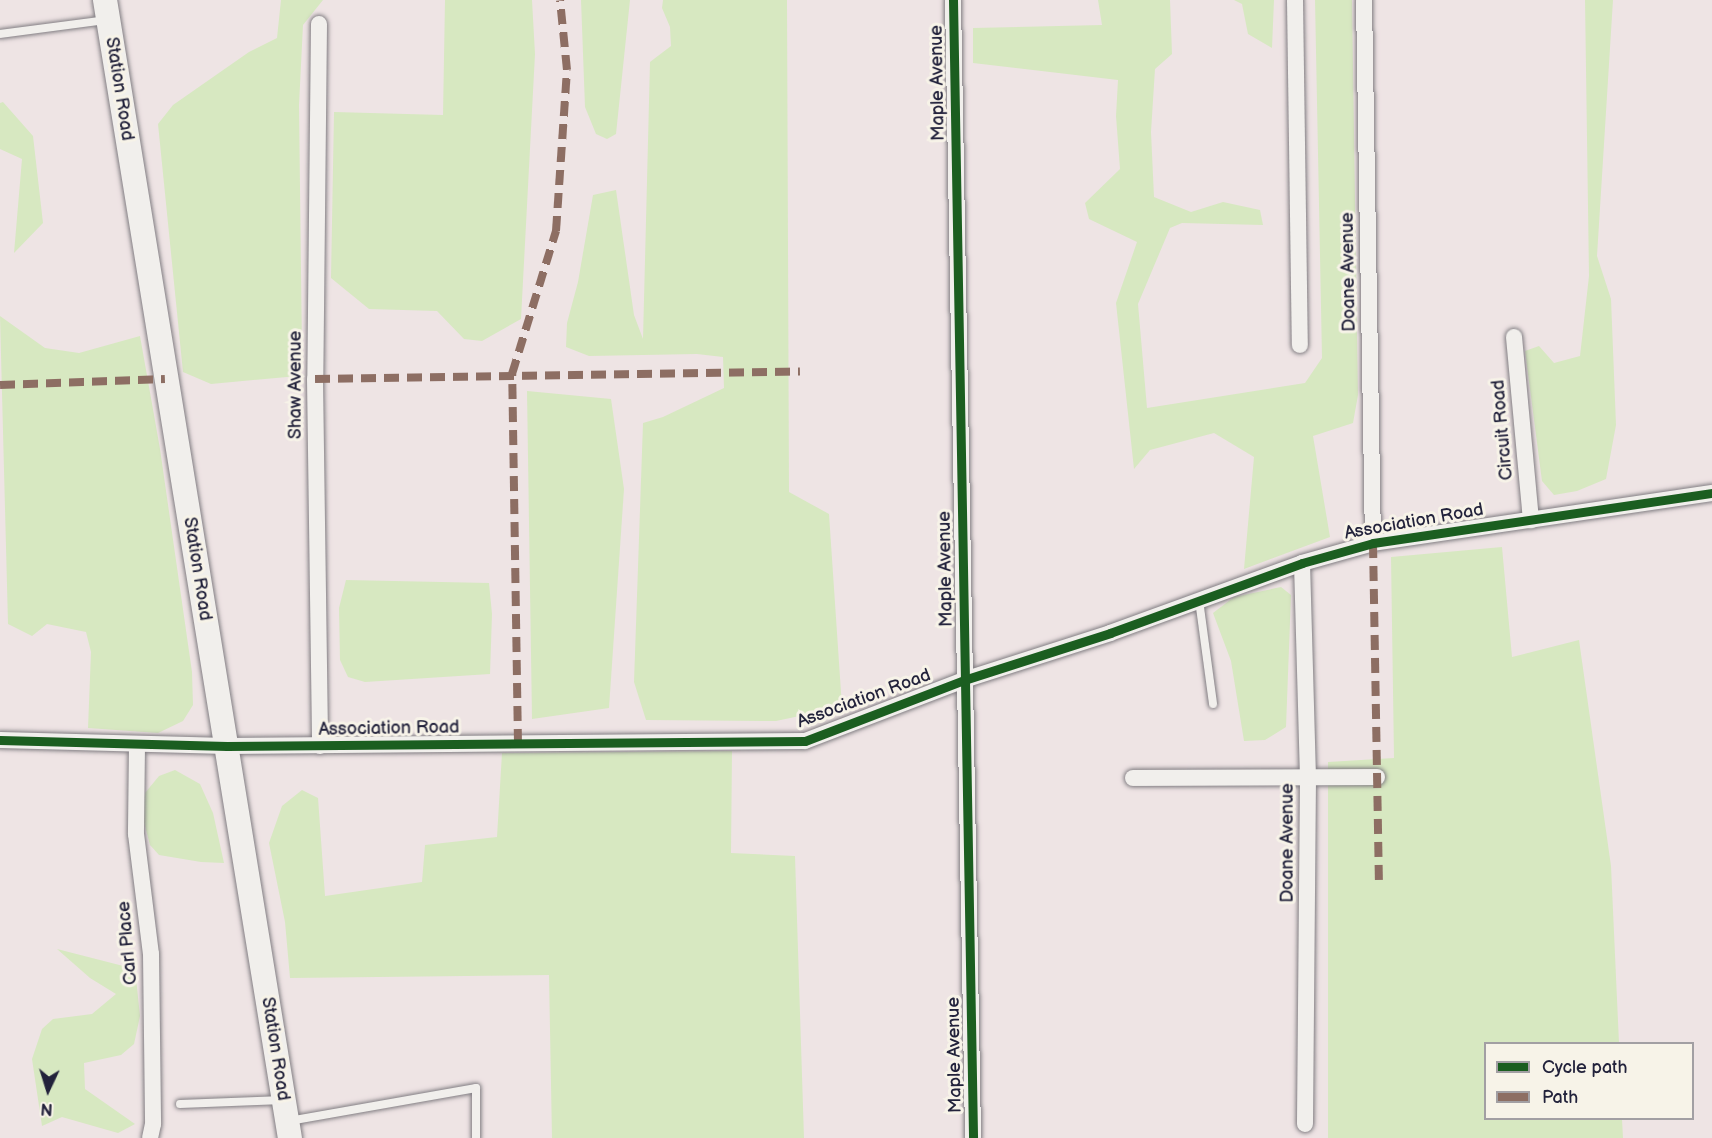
<!DOCTYPE html>
<style>
body{margin:0}
#map{position:relative;width:1712px;height:1138px;overflow:hidden;background:#eee4e4;font-family:"Balsamiq Sans",sans-serif}
div>[style]{position:absolute}
.green>*{inset:0;background:#d7e8c1}
.roads{filter:drop-shadow(0 0 2px #827e83) drop-shadow(0 0 2px #827e83)}
.service>*{height:8px;margin:-4px;padding:0 4px;transform-origin:4px;border-radius:4px;background:#f1efec}
.minor>*{height:16px;margin:-8px;padding:0 8px;transform-origin:8px;border-radius:8px;background:#f1efec}
.secondary>*{height:24px;margin:-12px;padding:0 12px;transform-origin:12px;border-radius:12px;background:#f1efec}
.quiet>*{height:8px;margin-top:-4px;transform-origin:0;background:repeating-linear-gradient(90deg,#8d6e63 0 15px,transparent 0 23px)}
.cycleway>*{height:9px;margin:-4.5px;padding:0 4.5px;transform-origin:4.5px;border-radius:4.5px;background:#1b5e20}
span{translate:-50% -50%;white-space:nowrap;text-align:center;line-height:1.15;-webkit-text-stroke:6px #f7f3e8;paint-order:stroke}
.street-label{font-size:18px;color:#22223b}
.legend{position:absolute;left:1484px;top:1042px;width:210px;height:78px;box-sizing:border-box;background:#f7f3e8;border:2px solid #a29fa3;margin:0;padding:8px 10px;list-style:none;font-size:18px;color:#22223b}
.legend li{display:flex;align-items:center;gap:12px;height:30px}
.legend b{width:30px;border:2px solid #a29fa3}
.north{position:absolute;left:18px;top:1060px;width:60px;height:60px;-webkit-text-stroke:4px #f7f3e8;paint-order:stroke;rotate:184deg;font-size:16px;font-weight:700;line-height:24px;text-align:center;color:#22223b}
.north::after{content:'';display:block;margin:auto;width:21px;height:27px;background:#22223b;clip-path:polygon(50% 0,100% 100%,50% 72%,0 100%)}
</style>
<div id="map">
<div class="green">
<i style="clip-path:polygon(281px 0,323px 0,303px 25px,299px 105px,302px 353px,298px 376px,211px 384px,183px 372px,158px 124px,173px 105px,249px 52px,277px 38px)"></i>
<i style="clip-path:polygon(445px 0,532px 0,535px 54px,521px 319px,482px 341px,464px 339px,437px 311px,369px 309px,331px 278px,334px 112px,443px 115px)"></i>
<i style="clip-path:polygon(581px 0,630px 0,616px 134px,607px 139px,596px 134px,585px 107px)"></i>
<i style="clip-path:polygon(663px 0,787px 0,789px 492px,829px 514px,842px 707px,776px 721px,646px 720px,634px 682px,643px 423px,663px 417px,724px 388px,723px 357px,697px 354px,589px 356px,566px 347px,567px 323px,578px 282px,593px 195px,616px 190px,634px 315px,643px 339px,650px 62px,671px 46px,670px 27px,662px 8px)"></i>
<i style="clip-path:polygon(1098px 0,1170px 0,1172px 54px,1155px 69px,1151px 132px,1154px 197px,1191px 212px,1223px 202px,1260px 210px,1263px 225px,1182px 223px,1170px 228px,1138px 304px,1147px 408px,1305px 383px,1322px 358px,1315px 0,1352px 0,1358px 395px,1353px 423px,1313px 436px,1330px 537px,1244px 569px,1254px 457px,1214px 433px,1150px 450px,1134px 469px,1116px 303px,1137px 242px,1089px 219px,1085px 203px,1120px 169px,1116px 116px,1118px 80px,973px 63px,973px 28px,1102px 25px)"></i>
<i style="clip-path:polygon(1234px 0,1274px 0,1272px 48px,1248px 34px,1242px 4px)"></i>
<i style="clip-path:polygon(1585px 0,1613px 0,1597px 256px,1611px 299px,1616px 425px,1606px 479px,1577px 491px,1554px 495px,1542px 481px,1525px 351px,1539px 346px,1554px 363px,1580px 356px,1589px 276px)"></i>
<i style="clip-path:polygon(3px 102px,33px 136px,43px 223px,14px 253px,22px 159px,0 149px,0 103px)"></i>
<i style="clip-path:polygon(0 316px,45px 348px,79px 353px,140px 336px,160px 449px,192px 672px,193px 705px,183px 721px,158px 733px,88px 728px,91px 652px,86px 632px,47px 624px,32px 636px,8px 624px)"></i>
<i style="clip-path:polygon(527px 391px,611px 399px,624px 489px,609px 708px,532px 719px)"></i>
<i style="clip-path:polygon(1502px 547px,1512px 657px,1579px 640px,1611px 866px,1619px 1043px,1486px 1044px,1486px 1118px,1622px 1119px,1623px 1138px,1328px 1138px,1328px 762px,1394px 758px,1391px 557px)"></i>
<i style="clip-path:polygon(346px 580px,489px 583px,492px 614px,490px 674px,365px 682px,348px 677px,340px 660px,339px 608px)"></i>
<i style="clip-path:polygon(1281px 587px,1291px 595px,1286px 727px,1265px 740px,1244px 741px,1231px 661px,1213px 613px,1234px 597px)"></i>
<i style="clip-path:polygon(732px 751px,731px 853px,795px 856px,804px 1138px,552px 1138px,549px 975px,290px 978px,285px 922px,269px 843px,282px 806px,302px 790px,318px 798px,325px 896px,422px 882px,425px 845px,497px 837px,502px 753px)"></i>
<i style="clip-path:polygon(175px 770px,200px 784px,213px 813px,224px 863px,201px 862px,159px 855px,150px 845px,141px 811px,145px 793px,159px 776px)"></i>
<i style="clip-path:polygon(57px 949px,135px 969px,140px 1016px,134px 1044px,121px 1055px,84px 1063px,85px 1089px,135px 1124px,118px 1133px,62px 1117px,42px 1126px,32px 1059px,42px 1029px,53px 1019px,92px 1014px,116px 994px,90px 978px)"></i>
</div>
<div class="roads">
<div class="service">
<i style="left:0;top:34px;width:108px;rotate:-7.5deg"></i>
<i style="left:1199px;top:600px;width:105px;rotate:82.3deg"></i>
<i style="left:180px;top:1104px;width:103px;rotate:-2.2deg"></i>
<i style="left:289px;top:1121px;width:190px;rotate:-10deg"></i>
<i style="left:476px;top:1088px;width:50px;rotate:90deg"></i>
</div>
<div class="minor">
<i style="left:953px;top:0;width:1138px;rotate:88.99deg"></i>
<i style="left:1295px;top:0;width:345px;rotate:89.2deg"></i>
<i style="left:1364px;top:0;width:543px;rotate:89.05deg"></i>
<i style="left:319px;top:24px;width:355px;rotate:90.6deg"></i>
<i style="left:315px;top:379px;width:367px;rotate:89.2deg"></i>
<i style="left:1514px;top:337px;width:184px;rotate:84.7deg"></i>
<i style="left:1302px;top:563px;width:215px;rotate:88.4deg"></i>
<i style="left:1308px;top:778px;width:346px;rotate:90.5deg"></i>
<i style="left:0;top:740px;width:227px;rotate:1.5deg"></i>
<i style="left:227px;top:746px;width:578px;rotate:-0.5deg"></i>
<i style="left:805px;top:741px;width:170px;rotate:-21deg"></i>
<i style="left:964px;top:680px;width:153px;rotate:-17.8deg"></i>
<i style="left:1110px;top:633px;width:204px;rotate:-20deg"></i>
<i style="left:1302px;top:563px;width:74px;rotate:-15.7deg"></i>
<i style="left:1373px;top:543px;width:343px;rotate:-8.4deg"></i>
<i style="left:137px;top:746px;width:88px;rotate:90.7deg"></i>
<i style="left:136px;top:834px;width:121px;rotate:82.9deg"></i>
<i style="left:151px;top:954px;width:170px;rotate:89.3deg"></i>
<i style="left:153px;top:1124px;width:14px;rotate:102deg"></i>
<i style="left:1133px;top:778px;width:244px;rotate:-0.2deg"></i>
</div>
<div class="secondary">
<i style="left:105px;top:0;width:1153px;rotate:80.77deg"></i>
</div>
</div>
<div class="quiet">
<i style="left:315px;top:379px;width:485px;rotate:-0.9deg"></i>
<i style="left:0;top:385px;width:165px;rotate:-2.1deg"></i>
<i style="left:1373px;top:543px;width:343px;rotate:89deg"></i>
<i style="left:518px;top:744px;width:370px;rotate:-90.9deg"></i>
<i style="left:512px;top:374px;width:150px;rotate:-72.9deg"></i>
<i style="left:556px;top:231px;width:161px;rotate:-86.1deg"></i>
<i style="left:567px;top:70px;width:70px;rotate:-95.7deg"></i>
</div>
<div class="cycleway">
<i style="left:953px;top:0;width:1138px;rotate:88.99deg"></i>
<i style="left:0;top:740px;width:227px;rotate:1.5deg"></i>
<i style="left:227px;top:746px;width:578px;rotate:-0.5deg"></i>
<i style="left:805px;top:741px;width:170px;rotate:-21deg"></i>
<i style="left:964px;top:680px;width:153px;rotate:-17.8deg"></i>
<i style="left:1110px;top:633px;width:204px;rotate:-20deg"></i>
<i style="left:1302px;top:563px;width:74px;rotate:-15.7deg"></i>
<i style="left:1373px;top:543px;width:343px;rotate:-8.4deg"></i>
</div>
<div class="street-label">
<span style="left:938px;top:83px;rotate:-91deg">Maple Avenue</span>
<span style="left:119px;top:89px;rotate:81deg">Station Road</span>
<span style="left:1349px;top:272px;rotate:-91deg">Doane Avenue</span>
<span style="left:296px;top:385px;rotate:-90deg">Shaw Avenue</span>
<span style="left:1503px;top:430px;rotate:-95deg">Circuit Road</span>
<span style="left:1414px;top:522px;rotate:-10deg">Association Road</span>
<span style="left:197px;top:569px;rotate:81deg">Station Road</span>
<span style="left:946px;top:569px;rotate:-91deg">Maple Avenue</span>
<span style="left:864px;top:699px;rotate:-20deg">Association Road</span>
<span style="left:389px;top:729px;rotate:-1deg">Association Road</span>
<span style="left:1288px;top:843px;rotate:-90deg">Doane Avenue</span>
<span style="left:128px;top:943px;rotate:-95deg">Carl Place</span>
<span style="left:275px;top:1049px;rotate:81deg">Station Road</span>
<span style="left:955px;top:1055px;rotate:-91deg">Maple Avenue</span>
</div>
<ul class="legend">
<li><b style="height:8px;background:#1b5e20"></b>Cycle path</li>
<li><b style="height:8px;background:#8d6e63"></b>Path</li>
</ul>
<div class="north">N</div>
</div>
